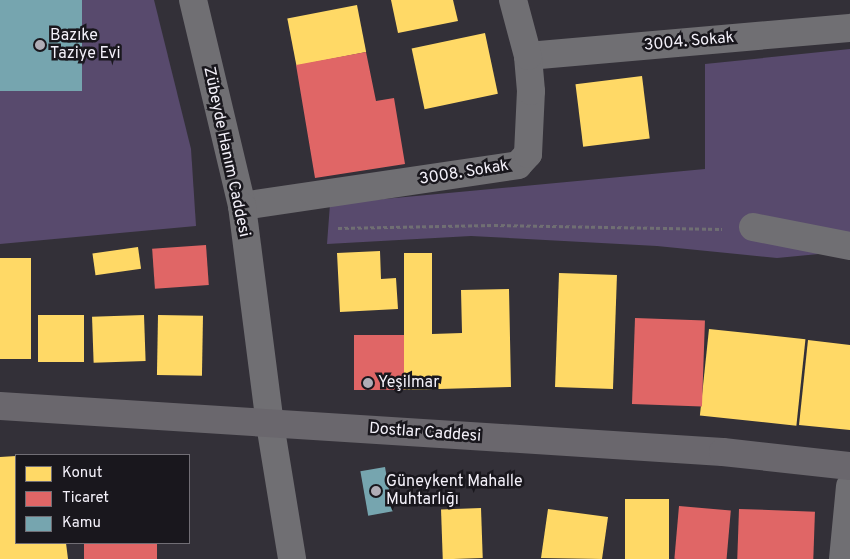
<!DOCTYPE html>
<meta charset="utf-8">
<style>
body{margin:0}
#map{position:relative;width:850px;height:559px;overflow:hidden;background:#333038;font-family:Overpass,sans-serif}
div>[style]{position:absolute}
.green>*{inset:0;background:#584a6d}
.homes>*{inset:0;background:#ffd966;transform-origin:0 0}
.shops>*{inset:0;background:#e06666;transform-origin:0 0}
.public>*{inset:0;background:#76a5af;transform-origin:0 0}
.path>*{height:3px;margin-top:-1.5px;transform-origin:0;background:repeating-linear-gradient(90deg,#706f73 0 4px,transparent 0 6.5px)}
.minor>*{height:28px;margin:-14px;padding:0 14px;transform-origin:14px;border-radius:14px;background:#706f73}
.tertiary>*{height:28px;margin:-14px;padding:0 14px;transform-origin:14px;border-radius:14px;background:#706f73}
.secondary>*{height:28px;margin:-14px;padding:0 14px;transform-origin:14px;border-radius:14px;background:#6a676d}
.dots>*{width:14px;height:14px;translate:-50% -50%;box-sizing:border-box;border:2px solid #19171d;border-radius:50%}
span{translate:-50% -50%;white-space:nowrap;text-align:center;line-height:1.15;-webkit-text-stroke:5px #19171d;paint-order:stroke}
.poi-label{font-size:16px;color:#f4f1fa}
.left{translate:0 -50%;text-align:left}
.street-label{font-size:16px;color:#f4f1fa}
.legend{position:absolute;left:15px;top:454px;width:175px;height:90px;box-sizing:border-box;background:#19171d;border:1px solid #716e75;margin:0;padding:6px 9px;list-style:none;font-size:15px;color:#f4f1fa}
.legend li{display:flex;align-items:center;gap:10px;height:25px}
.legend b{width:25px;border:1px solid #716e75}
</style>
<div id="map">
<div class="green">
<i style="clip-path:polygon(0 0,154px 0,191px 149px,196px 226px,0 244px)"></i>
<i style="clip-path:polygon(850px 49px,850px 251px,777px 258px,657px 246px,471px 236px,327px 244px,330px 204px,705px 169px,705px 64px)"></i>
</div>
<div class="homes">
<i style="clip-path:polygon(391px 0,453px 0,458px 21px,398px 33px)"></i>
<i style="left:357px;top:5px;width:48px;height:71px;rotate:79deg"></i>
<i style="left:485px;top:33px;width:62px;height:75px;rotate:78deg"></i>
<i style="left:642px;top:76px;width:63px;height:67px;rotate:83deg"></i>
<i style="left:138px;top:247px;width:22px;height:46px;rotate:82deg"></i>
<i style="clip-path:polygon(380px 251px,381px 279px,396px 278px,398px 309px,340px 312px,337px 253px)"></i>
<i style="clip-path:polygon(404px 253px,432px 253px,432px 334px,462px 333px,461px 290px,509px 289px,511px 387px,404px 390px)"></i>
<i style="left:0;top:258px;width:31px;height:101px"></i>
<i style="left:559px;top:273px;width:58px;height:114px;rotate:2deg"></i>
<i style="left:38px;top:315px;width:46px;height:47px"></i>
<i style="left:144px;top:315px;width:46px;height:52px;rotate:88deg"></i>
<i style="left:158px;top:315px;width:45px;height:60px;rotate:1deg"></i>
<i style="left:709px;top:329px;width:97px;height:87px;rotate:6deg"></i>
<i style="clip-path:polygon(808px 340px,850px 345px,850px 430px,799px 425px)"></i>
<i style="clip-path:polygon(16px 456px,16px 543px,66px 543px,68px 559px,0 559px,0 457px)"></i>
<i style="left:625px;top:499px;width:44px;height:60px"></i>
<i style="left:481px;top:508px;width:50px;height:40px;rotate:88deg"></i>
<i style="clip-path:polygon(548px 509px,608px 517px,602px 559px,541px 558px)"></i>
</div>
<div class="shops">
<i style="clip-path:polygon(366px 52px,376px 101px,394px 98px,405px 164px,315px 178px,296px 65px)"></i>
<i style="left:206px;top:245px;width:40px;height:54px;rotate:86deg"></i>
<i style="left:635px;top:318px;width:70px;height:86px;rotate:2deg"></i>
<i style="left:404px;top:335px;width:55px;height:50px;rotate:90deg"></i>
<i style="left:679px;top:506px;width:52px;height:53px;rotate:5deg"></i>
<i style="left:739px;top:509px;width:76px;height:50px;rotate:2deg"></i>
<i style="left:84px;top:543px;width:73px;height:16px"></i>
</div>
<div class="public">
<i style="left:0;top:0;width:82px;height:91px"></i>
<i style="left:385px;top:467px;width:45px;height:25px;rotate:80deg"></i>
</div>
<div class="path">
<i style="left:338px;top:228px;width:156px;rotate:-1.1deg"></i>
<i style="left:494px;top:225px;width:228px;rotate:1deg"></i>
</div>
<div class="minor">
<i style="left:528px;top:56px;width:323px;rotate:-5deg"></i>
<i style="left:242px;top:206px;width:279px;rotate:-8.4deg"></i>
<i style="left:518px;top:165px;width:15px;rotate:-48deg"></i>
<i style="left:528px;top:154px;width:63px;rotate:-87.3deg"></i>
<i style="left:531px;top:91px;width:35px;rotate:-95deg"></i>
<i style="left:528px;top:56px;width:58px;rotate:-105deg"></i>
<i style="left:753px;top:227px;width:99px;rotate:11.1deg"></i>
<i style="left:843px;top:559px;width:73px;rotate:-84.5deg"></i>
</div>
<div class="tertiary">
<i style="left:193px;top:0;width:212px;rotate:76.6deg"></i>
<i style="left:242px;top:206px;width:220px;rotate:82.7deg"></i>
<i style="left:270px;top:424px;width:137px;rotate:80.7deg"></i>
</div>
<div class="secondary">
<i style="left:0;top:406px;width:724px;rotate:3.64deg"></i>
<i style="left:723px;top:452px;width:128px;rotate:6.3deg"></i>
</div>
<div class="dots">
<i style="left:40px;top:45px;background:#b0adb6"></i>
<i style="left:368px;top:383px;background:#b0adb6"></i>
<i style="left:376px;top:491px;background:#b0adb6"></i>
</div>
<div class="poi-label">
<span class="left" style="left:50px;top:45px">Bazıke<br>Taziye Evi</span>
<span class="left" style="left:378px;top:383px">Yeşilmar</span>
<span class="left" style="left:386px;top:491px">Güneykent Mahalle<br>Muhtarlığı</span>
</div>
<div class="street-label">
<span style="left:689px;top:42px;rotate:-5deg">3004. Sokak</span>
<span style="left:226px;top:152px;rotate:78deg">Zübeyde Hanım Caddesi</span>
<span style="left:464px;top:173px;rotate:-9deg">3008. Sokak</span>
<span style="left:425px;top:433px;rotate:4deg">Dostlar Caddesi</span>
</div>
<ul class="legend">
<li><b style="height:14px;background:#ffd966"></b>Konut</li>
<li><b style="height:14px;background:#e06666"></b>Ticaret</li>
<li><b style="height:14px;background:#76a5af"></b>Kamu</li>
</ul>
</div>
